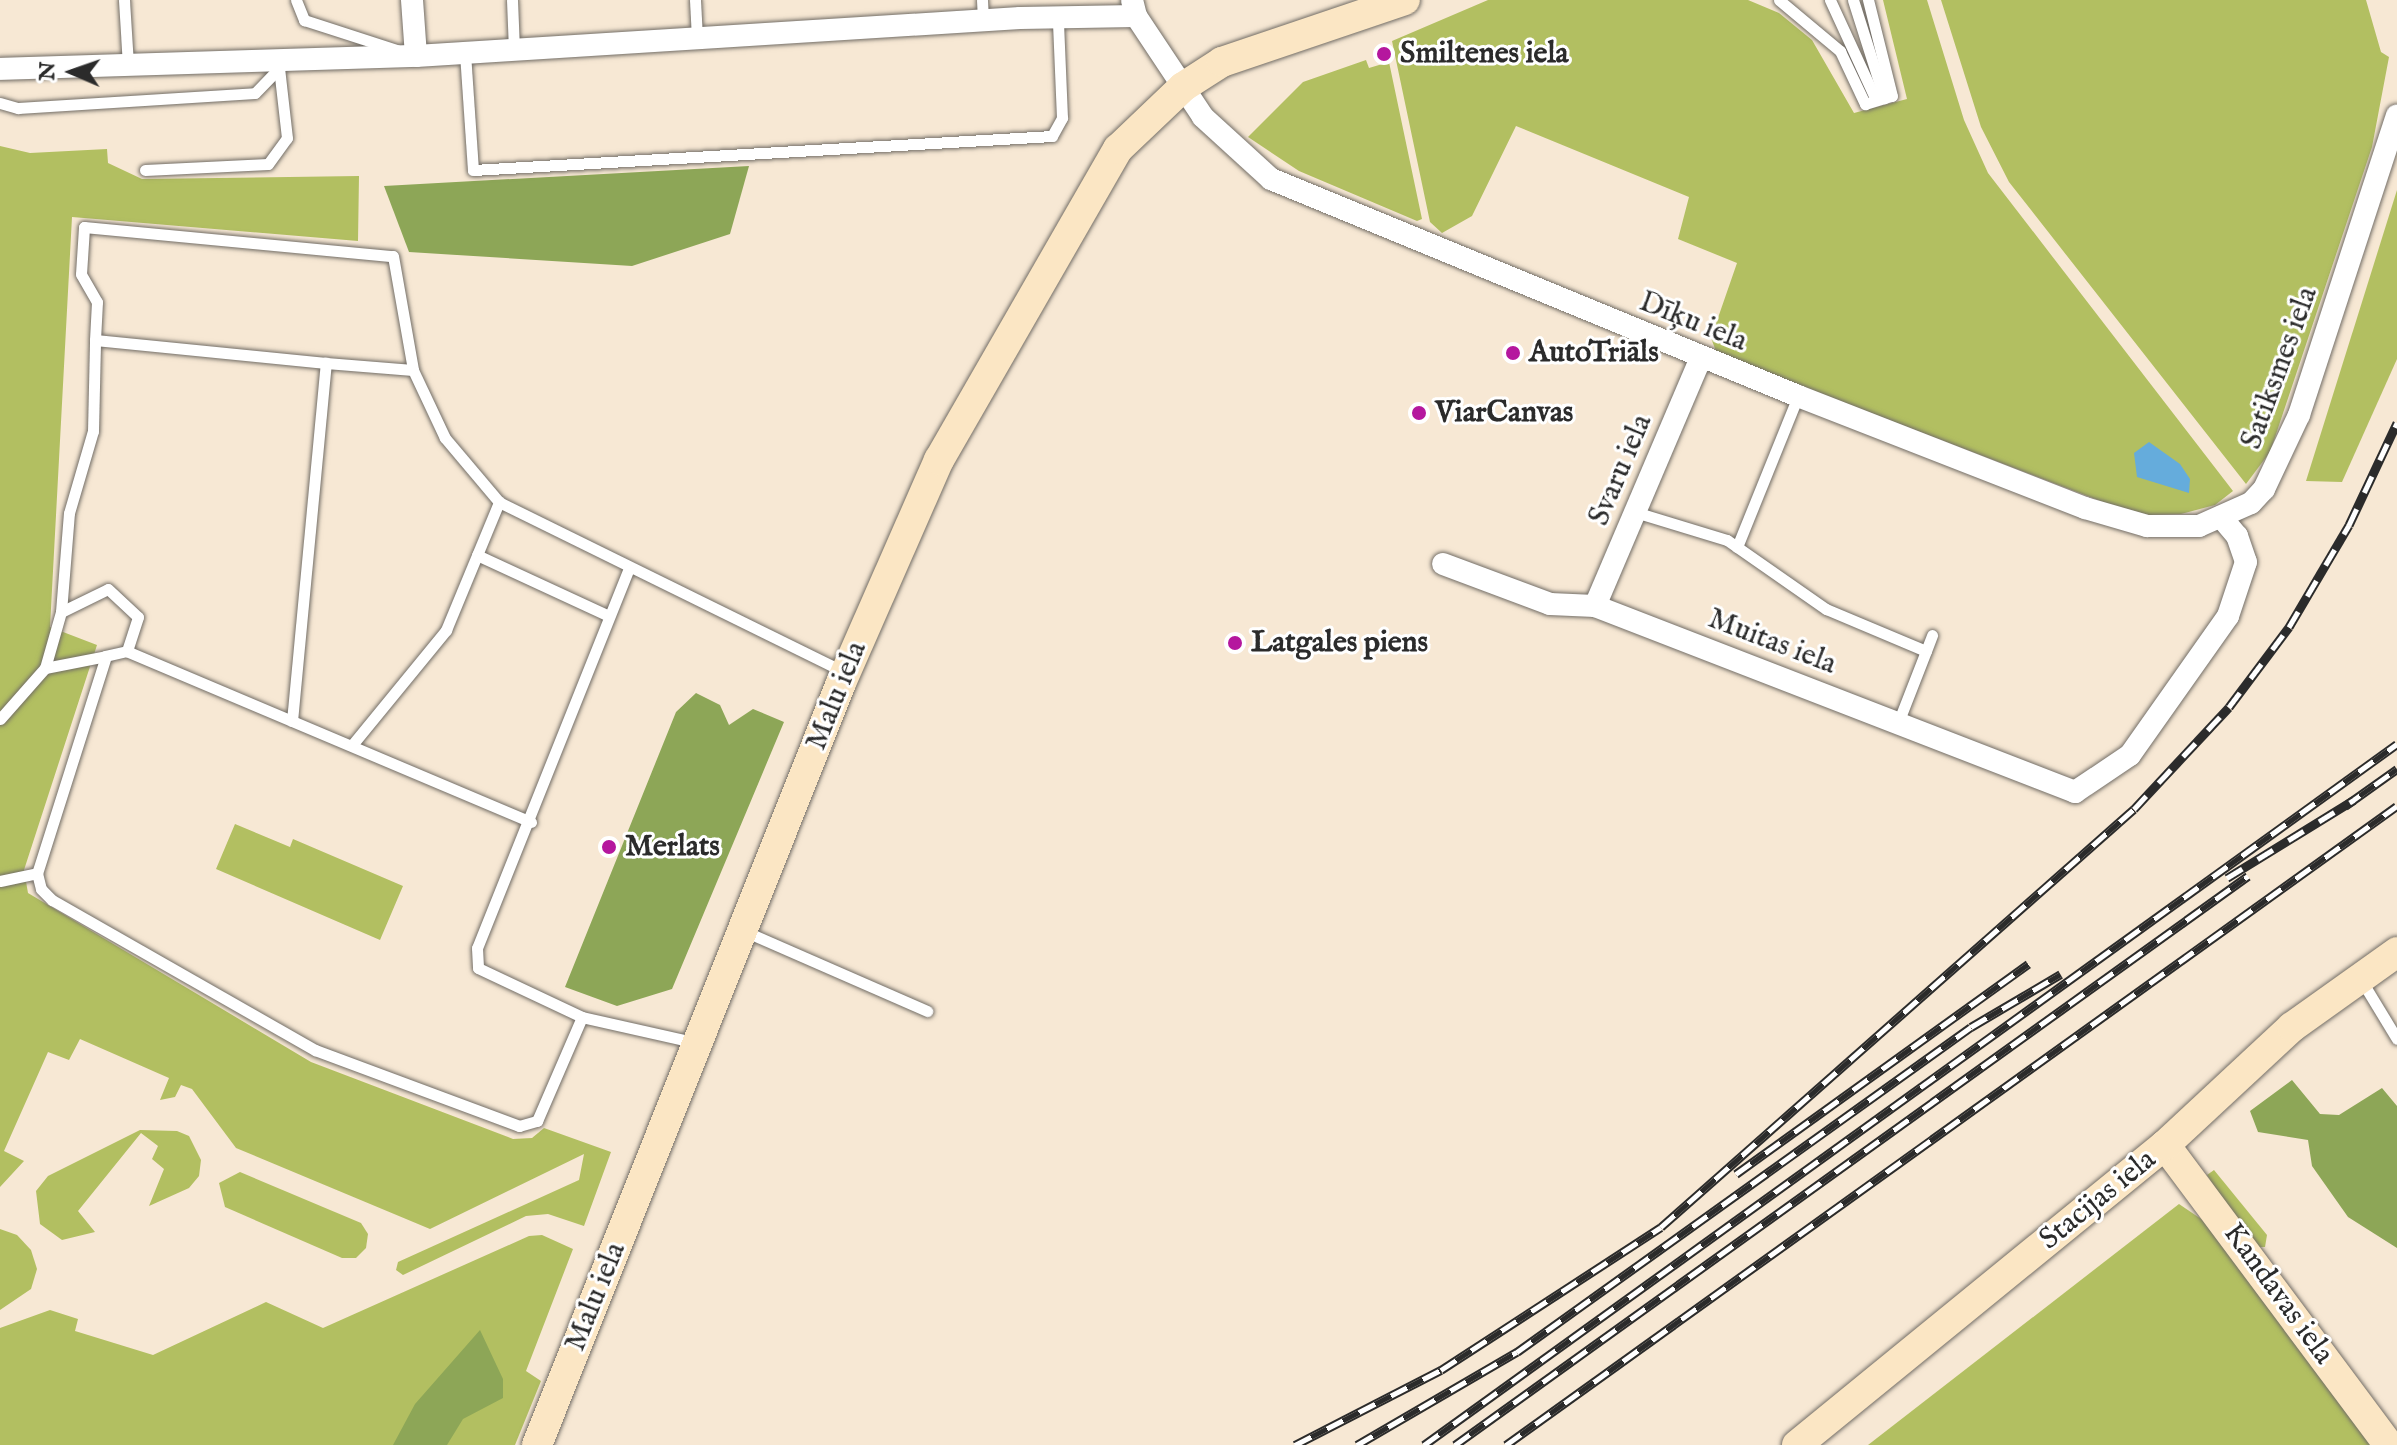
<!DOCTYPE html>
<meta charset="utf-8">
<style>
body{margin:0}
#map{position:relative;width:2397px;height:1445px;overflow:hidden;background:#f7e8d4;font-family:"IM FELL English",serif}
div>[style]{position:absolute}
.green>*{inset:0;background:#b2bf61}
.forest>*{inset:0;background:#8da657}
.water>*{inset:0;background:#65acdc}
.roads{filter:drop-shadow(0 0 2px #726d66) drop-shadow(0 0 2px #726d66)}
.lane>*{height:11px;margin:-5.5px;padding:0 5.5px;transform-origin:5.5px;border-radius:5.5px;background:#fff}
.street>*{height:22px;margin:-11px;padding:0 11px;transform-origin:11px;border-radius:11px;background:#fff}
.secondary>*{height:30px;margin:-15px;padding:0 15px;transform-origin:15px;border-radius:15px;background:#fbe6c4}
.rail>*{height:9px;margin-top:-4.5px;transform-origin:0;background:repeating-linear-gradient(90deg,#fff 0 18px,#2b2b2b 0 36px);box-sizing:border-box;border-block:2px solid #2b2b2b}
.dots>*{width:22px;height:22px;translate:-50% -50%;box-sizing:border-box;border:4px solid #fff;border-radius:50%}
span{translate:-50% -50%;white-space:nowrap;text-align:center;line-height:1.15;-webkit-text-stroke:6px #fff;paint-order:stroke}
.poi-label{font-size:30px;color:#2b2b2b;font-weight:700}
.left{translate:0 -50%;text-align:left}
.street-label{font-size:30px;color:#2b2b2b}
.north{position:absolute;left:32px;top:32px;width:80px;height:80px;-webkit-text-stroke:6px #fff;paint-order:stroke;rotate:272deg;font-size:22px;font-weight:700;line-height:32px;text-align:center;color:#2b2b2b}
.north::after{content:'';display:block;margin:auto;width:28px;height:36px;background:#2b2b2b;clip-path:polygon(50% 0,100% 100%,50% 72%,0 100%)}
</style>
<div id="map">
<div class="green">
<i style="clip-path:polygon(1488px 0,1748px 0,1779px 13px,1812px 40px,1854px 113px,1907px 99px,1883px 0,1927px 0,1964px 120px,1988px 173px,2233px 491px,2215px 505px,2181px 514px,2149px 515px,2111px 505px,1717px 354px,1711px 338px,1737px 263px,1678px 239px,1689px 197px,1516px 126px,1472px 216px,1442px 233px,1430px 222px,1392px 41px)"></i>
<i style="clip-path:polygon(1941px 0,2366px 0,2381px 52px,2389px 57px,2372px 147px,2270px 452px,2246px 484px,2009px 182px,1981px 127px)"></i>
<i style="clip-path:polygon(1366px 60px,1369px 68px,1389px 62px,1422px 219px,1417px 221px,1299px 171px,1248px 137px,1303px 82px)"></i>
<i style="clip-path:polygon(0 146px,30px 153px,107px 149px,108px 163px,142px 179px,359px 176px,358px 241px,72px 217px,50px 627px,97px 645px,24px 870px,28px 893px,311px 1062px,513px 1139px,532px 1138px,544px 1128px,611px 1152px,584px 1226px,548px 1214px,526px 1216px,403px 1275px,396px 1270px,398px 1262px,579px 1180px,584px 1154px,430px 1229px,236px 1148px,192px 1089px,181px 1085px,175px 1097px,160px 1100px,169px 1078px,80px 1039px,69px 1060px,48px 1052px,4px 1151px,24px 1161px,0 1187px)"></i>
<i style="clip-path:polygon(2397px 190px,2397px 359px,2342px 482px,2306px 481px)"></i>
<i style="clip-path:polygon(235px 824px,290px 847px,293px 839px,403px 886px,380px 940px,216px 869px)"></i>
<i style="clip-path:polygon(140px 1130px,177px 1131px,189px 1136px,201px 1160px,199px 1176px,189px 1188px,149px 1206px,164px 1169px,152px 1159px,158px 1146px,141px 1133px,78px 1211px,95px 1232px,62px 1240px,40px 1224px,36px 1191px,48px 1176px)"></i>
<i style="clip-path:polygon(2214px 1170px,2267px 1235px,2265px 1247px,2254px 1247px,2207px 1175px)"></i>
<i style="clip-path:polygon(240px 1172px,361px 1223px,368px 1234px,366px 1248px,356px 1258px,342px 1258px,225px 1207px,219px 1183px)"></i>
<i style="clip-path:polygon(2179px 1204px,2210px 1225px,2376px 1445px,1868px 1445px)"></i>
<i style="clip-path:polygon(0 1229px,17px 1235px,31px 1250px,37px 1269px,31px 1289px,0 1310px)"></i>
<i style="clip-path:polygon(542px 1235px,573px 1249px,526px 1371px,541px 1381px,515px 1445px,0 1445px,0 1328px,50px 1310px,78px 1319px,75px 1331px,153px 1355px,266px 1302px,323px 1328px,529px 1236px)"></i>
</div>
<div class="forest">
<i style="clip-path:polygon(749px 166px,730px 234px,632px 266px,409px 252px,384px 186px)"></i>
<i style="clip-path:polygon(696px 693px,720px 705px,729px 725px,753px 709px,784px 722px,672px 989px,617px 1006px,565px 987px,676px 712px)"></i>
<i style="clip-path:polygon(2292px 1080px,2320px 1114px,2339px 1115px,2382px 1088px,2397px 1106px,2397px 1248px,2348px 1217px,2312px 1166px,2308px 1140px,2258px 1132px,2250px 1111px)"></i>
<i style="clip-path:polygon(480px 1330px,503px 1379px,503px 1398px,463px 1419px,447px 1445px,393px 1445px,415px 1404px)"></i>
</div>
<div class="water">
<i style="clip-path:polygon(2149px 442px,2180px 464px,2190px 479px,2189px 493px,2137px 477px,2134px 453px)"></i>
</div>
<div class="roads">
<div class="lane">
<i style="left:124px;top:0;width:65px;rotate:86.5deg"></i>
<i style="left:296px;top:0;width:22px;rotate:68deg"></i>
<i style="left:304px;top:20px;width:98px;rotate:17.9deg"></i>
<i style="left:512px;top:0;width:50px;rotate:87.7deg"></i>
<i style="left:695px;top:0;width:38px;rotate:87deg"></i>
<i style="left:982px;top:0;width:21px;rotate:87deg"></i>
<i style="left:1779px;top:0;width:80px;rotate:39.9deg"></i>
<i style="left:1840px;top:51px;width:59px;rotate:64.7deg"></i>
<i style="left:1865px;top:104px;width:28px;rotate:-17deg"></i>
<i style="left:1892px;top:96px;width:99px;rotate:-104deg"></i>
<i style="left:1830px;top:0;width:110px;rotate:65.3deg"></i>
<i style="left:1853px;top:0;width:103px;rotate:72.4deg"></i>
<i style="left:465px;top:53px;width:117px;rotate:86.1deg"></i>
<i style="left:473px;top:170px;width:580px;rotate:-3.36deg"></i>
<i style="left:1052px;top:136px;width:21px;rotate:-61deg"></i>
<i style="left:1062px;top:118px;width:97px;rotate:-92.4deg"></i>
<i style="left:0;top:103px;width:19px;rotate:16deg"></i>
<i style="left:18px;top:108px;width:237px;rotate:-3.6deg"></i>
<i style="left:255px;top:93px;width:45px;rotate:-45.9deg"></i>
<i style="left:145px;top:170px;width:123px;rotate:-2.8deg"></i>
<i style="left:268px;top:164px;width:32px;rotate:-54deg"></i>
<i style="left:287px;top:138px;width:70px;rotate:-96.5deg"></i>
<i style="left:326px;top:363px;width:232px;rotate:-174.3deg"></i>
<i style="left:95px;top:340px;width:38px;rotate:-87deg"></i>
<i style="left:97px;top:302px;width:32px;rotate:-120deg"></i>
<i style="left:81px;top:274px;width:47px;rotate:-86.3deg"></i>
<i style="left:84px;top:227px;width:310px;rotate:5.4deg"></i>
<i style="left:393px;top:256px;width:116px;rotate:80deg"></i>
<i style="left:1635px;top:512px;width:96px;rotate:16.9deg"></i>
<i style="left:1727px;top:540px;width:121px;rotate:34.9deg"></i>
<i style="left:1826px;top:609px;width:108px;rotate:22.8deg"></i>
<i style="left:1926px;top:651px;width:77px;rotate:111.3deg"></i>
<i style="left:1737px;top:547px;width:163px;rotate:-68deg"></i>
<i style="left:477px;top:555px;width:143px;rotate:24.8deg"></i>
<i style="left:629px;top:568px;width:409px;rotate:111.8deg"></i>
<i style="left:477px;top:948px;width:20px;rotate:87deg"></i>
<i style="left:478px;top:968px;width:115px;rotate:25.2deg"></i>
<i style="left:582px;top:1017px;width:118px;rotate:12.7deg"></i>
<i style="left:61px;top:612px;width:52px;rotate:-26.1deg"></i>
<i style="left:108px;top:589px;width:41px;rotate:43deg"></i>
<i style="left:138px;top:617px;width:36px;rotate:108deg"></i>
<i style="left:1926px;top:651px;width:17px;rotate:-69deg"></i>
<i style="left:45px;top:668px;width:62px;rotate:-11.1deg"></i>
<i style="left:0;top:719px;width:68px;rotate:-48.6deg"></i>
<i style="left:45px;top:668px;width:58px;rotate:-74.1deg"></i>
<i style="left:61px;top:612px;width:99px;rotate:-85.4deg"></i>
<i style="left:69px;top:513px;width:85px;rotate:-73.7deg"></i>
<i style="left:93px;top:431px;width:91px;rotate:-88.7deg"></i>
<i style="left:292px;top:721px;width:360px;rotate:-84.6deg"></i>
<i style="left:326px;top:363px;width:87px;rotate:4.6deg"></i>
<i style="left:413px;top:370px;width:75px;rotate:64.8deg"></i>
<i style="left:445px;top:438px;width:84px;rotate:49.8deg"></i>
<i style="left:499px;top:502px;width:386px;rotate:26.2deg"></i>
<i style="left:352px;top:745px;width:149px;rotate:-50.7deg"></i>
<i style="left:446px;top:630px;width:139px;rotate:-67.5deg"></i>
<i style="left:531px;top:822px;width:439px;rotate:-157.1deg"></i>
<i style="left:127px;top:651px;width:22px;rotate:167deg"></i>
<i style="left:106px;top:656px;width:228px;rotate:107.6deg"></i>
<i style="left:37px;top:873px;width:16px;rotate:76deg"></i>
<i style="left:41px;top:889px;width:16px;rotate:45deg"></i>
<i style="left:52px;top:900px;width:303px;rotate:29.7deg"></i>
<i style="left:315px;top:1050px;width:218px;rotate:20.4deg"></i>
<i style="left:519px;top:1126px;width:19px;rotate:-16deg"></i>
<i style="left:537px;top:1121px;width:113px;rotate:-66.6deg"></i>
<i style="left:0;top:881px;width:38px;rotate:-12deg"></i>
<i style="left:744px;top:931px;width:200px;rotate:23.6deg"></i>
<i style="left:2360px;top:978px;width:71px;rotate:58.8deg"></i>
</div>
<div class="street">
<i style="left:412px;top:0;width:56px;rotate:85.9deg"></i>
<i style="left:1132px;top:0;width:16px;rotate:76deg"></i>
<i style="left:1136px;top:16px;width:121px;rotate:56.4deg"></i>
<i style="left:1203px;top:117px;width:92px;rotate:42.4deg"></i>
<i style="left:1271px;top:179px;width:570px;rotate:22.38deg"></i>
<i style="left:1798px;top:396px;width:308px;rotate:21.3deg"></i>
<i style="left:2085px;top:508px;width:65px;rotate:16.2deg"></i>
<i style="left:2147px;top:526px;width:52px"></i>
<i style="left:2199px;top:526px;width:57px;rotate:-23.9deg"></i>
<i style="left:2251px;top:503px;width:19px;rotate:-47deg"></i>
<i style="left:2264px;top:489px;width:82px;rotate:-64.7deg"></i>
<i style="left:2299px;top:415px;width:315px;rotate:-71.9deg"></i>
<i style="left:0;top:69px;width:416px;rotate:-1.8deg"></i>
<i style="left:416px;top:56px;width:605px;rotate:-3.6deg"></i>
<i style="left:1020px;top:18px;width:116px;rotate:-1deg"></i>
<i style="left:1443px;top:564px;width:114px;rotate:20.5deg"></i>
<i style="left:1550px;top:604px;width:45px;rotate:2.5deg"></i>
<i style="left:1595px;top:606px;width:515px;rotate:21.18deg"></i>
<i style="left:2075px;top:792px;width:66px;rotate:-33.9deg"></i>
<i style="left:2130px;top:755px;width:170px;rotate:-54.8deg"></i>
<i style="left:2228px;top:616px;width:57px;rotate:-71.6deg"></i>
<i style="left:2246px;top:562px;width:28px;rotate:-109deg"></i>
<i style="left:2237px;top:536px;width:25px;rotate:-130deg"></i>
<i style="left:1595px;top:606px;width:270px;rotate:-66.9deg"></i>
</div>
<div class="secondary">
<i style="left:2165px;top:1145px;width:374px;rotate:53.3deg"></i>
<i style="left:537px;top:1445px;width:820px;rotate:-68.25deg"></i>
<i style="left:841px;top:683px;width:244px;rotate:-66.3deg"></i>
<i style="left:939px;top:460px;width:359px;rotate:-60.1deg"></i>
<i style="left:1118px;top:149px;width:90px;rotate:-43.6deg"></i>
<i style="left:1183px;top:87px;width:46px;rotate:-32.7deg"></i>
<i style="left:1222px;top:62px;width:193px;rotate:-18.7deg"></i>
<i style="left:1797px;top:1445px;width:475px;rotate:-39.2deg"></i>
<i style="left:2165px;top:1145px;width:173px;rotate:-42.9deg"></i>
<i style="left:2292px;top:1027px;width:129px;rotate:-35.5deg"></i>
</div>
</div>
<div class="rail">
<i style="left:2345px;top:806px;width:64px;rotate:-35.4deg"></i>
<i style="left:2227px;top:878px;width:149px;rotate:-31.6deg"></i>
<i style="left:1736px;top:1174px;width:360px;rotate:-35.7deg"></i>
<i style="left:1295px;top:1445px;width:164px;rotate:-27.2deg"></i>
<i style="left:1441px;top:1370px;width:262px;rotate:-33deg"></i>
<i style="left:1661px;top:1227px;width:631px;rotate:-41.47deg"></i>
<i style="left:2134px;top:809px;width:139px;rotate:-47deg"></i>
<i style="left:2229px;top:707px;width:100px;rotate:-53.1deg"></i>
<i style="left:2289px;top:627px;width:118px;rotate:-59.5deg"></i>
<i style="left:2349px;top:525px;width:113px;rotate:-64.8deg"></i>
<i style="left:1357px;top:1445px;width:185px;rotate:-30.2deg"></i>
<i style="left:1517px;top:1352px;width:558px;rotate:-35.6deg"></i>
<i style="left:1971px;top:1027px;width:104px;rotate:-30.5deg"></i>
<i style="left:1424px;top:1445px;width:1199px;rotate:-35.77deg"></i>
<i style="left:1455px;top:1445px;width:976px;rotate:-35.66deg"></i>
<i style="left:1506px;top:1445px;width:1096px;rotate:-35.65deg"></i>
</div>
<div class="dots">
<i style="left:1384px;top:54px;background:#b5179e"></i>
<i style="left:1513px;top:353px;background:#b5179e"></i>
<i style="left:1419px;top:413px;background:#b5179e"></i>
<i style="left:1235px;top:643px;background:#b5179e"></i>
<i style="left:609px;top:847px;background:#b5179e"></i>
</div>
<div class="poi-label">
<span class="left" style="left:1400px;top:54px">Smiltenes iela</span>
<span class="left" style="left:1529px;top:353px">AutoTriāls</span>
<span class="left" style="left:1435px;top:413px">ViarCanvas</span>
<span class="left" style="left:1251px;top:643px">Latgales piens</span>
<span class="left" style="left:625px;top:847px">Merlats</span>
</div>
<div class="street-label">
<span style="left:1693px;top:322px;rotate:22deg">Dīķu iela</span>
<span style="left:2280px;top:368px;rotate:-70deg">Satiksmes iela</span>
<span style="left:1621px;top:470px;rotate:-67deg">Svaru iela</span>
<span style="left:1772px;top:642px;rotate:21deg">Muitas iela</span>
<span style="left:837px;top:696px;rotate:-68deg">Malu iela</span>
<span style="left:2098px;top:1200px;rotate:-39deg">Stacijas iela</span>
<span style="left:2278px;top:1294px;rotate:54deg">Kandavas iela</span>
<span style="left:596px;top:1297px;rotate:-68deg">Malu iela</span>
</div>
<div class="north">N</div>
</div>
